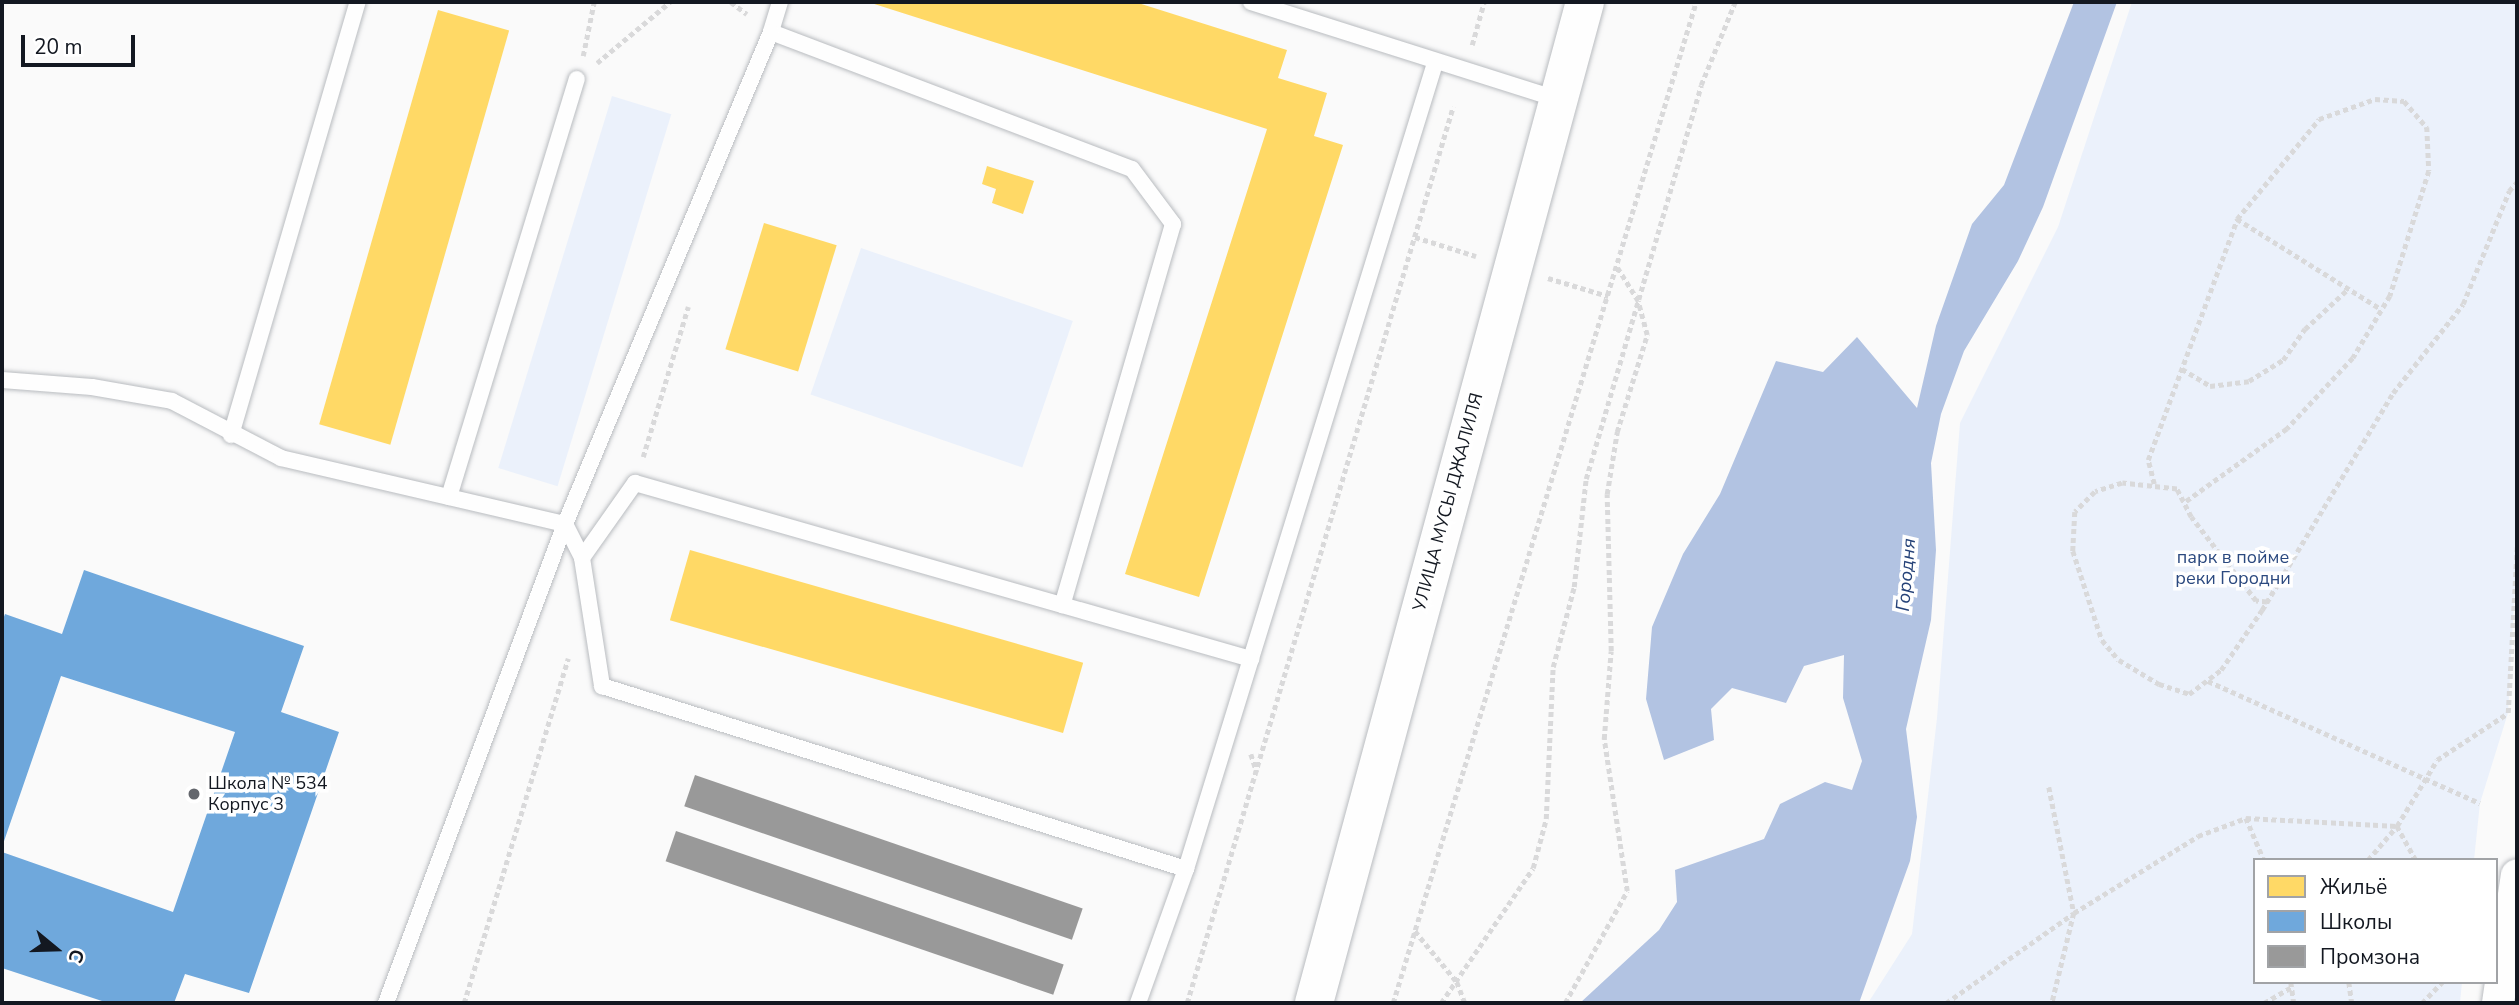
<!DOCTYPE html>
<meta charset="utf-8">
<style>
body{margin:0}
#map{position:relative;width:2519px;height:1005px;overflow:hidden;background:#fafafa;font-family:"Nunito Sans",sans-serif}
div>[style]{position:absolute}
.green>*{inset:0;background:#ebf1fb;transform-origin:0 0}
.water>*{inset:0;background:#b2c3e2}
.homes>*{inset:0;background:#ffd966;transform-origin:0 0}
.schools>*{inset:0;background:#6fa8dc}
.industry>*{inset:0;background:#999;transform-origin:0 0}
.path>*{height:4.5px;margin-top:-2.25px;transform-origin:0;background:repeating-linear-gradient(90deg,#d9d9da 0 5px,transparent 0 8.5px)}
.roads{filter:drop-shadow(0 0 2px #b9bcc0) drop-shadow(0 0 2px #b9bcc0)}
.service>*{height:16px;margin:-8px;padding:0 8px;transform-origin:8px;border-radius:8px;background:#fefefe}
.minor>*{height:32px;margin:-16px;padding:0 16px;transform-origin:16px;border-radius:16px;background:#fefefe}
.secondary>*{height:38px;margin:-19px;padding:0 19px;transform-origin:19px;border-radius:19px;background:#fefefe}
.dots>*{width:19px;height:19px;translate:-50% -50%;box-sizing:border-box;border:4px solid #fff;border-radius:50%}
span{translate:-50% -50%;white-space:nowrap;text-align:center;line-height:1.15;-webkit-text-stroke:7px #fff;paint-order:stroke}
.street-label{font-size:18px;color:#131821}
.park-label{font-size:18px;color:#2b497f}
.poi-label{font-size:18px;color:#131821}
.left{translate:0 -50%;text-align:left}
.water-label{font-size:19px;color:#254278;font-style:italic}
.frame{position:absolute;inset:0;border:4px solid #131821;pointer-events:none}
.legend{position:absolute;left:2253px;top:858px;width:245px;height:126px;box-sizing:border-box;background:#fff;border:2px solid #a1a3a6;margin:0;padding:9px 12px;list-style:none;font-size:21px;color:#131821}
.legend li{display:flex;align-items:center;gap:14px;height:35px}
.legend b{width:35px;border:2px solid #a1a3a6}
.north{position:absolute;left:21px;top:914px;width:70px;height:70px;-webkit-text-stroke:5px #fff;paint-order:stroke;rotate:109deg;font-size:19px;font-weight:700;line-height:28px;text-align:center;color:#131821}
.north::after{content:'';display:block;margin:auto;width:24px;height:32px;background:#131821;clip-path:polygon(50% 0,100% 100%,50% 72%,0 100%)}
.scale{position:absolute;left:21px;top:35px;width:114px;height:32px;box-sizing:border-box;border:4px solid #131821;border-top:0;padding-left:9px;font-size:21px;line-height:24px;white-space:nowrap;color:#131821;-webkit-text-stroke:5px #fff;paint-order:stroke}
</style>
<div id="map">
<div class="green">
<i style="clip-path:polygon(2132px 2px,2517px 2px,2517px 547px,2508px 713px,2480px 803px,2474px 860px,2255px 860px,2255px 982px,2462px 982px,2460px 1003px,1868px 1003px,1912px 934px,1937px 718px,1960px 423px,2058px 227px)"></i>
<i style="left:612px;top:96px;width:62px;height:389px;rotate:17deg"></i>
<i style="left:861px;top:248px;width:224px;height:155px;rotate:19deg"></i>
</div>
<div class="water">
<i style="clip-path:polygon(2074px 2px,2117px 2px,2043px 207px,2018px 261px,1964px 351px,1941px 414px,1931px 463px,1936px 550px,1931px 620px,1906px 729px,1917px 817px,1910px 861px,1859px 1003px,1580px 1003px,1659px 930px,1677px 902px,1675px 870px,1764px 839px,1780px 804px,1825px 782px,1852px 790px,1862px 761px,1843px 698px,1844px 655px,1804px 666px,1786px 703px,1732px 688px,1711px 709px,1714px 740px,1664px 760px,1646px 699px,1652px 627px,1683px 554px,1720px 494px,1776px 361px,1823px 372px,1857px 337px,1917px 408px,1936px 326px,1972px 224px,2004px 185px)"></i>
</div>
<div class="homes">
<i style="clip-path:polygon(868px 2px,1135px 2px,1287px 50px,1278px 78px,1327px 93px,1314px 136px,1343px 145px,1199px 597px,1125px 574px,1267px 129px)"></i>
<i style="left:438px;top:10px;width:74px;height:431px;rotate:16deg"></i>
<i style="clip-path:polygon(987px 166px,1034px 181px,1023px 214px,992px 203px,996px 189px,982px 184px)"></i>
<i style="left:764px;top:223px;width:76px;height:132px;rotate:17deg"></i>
<i style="left:690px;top:550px;width:409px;height:73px;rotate:16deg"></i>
</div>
<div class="schools">
<i style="clip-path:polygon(84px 570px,304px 646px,281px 712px,339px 732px,249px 993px,185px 974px,174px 1003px,108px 1003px,2px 968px,2px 852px,173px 912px,235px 732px,61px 676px,2px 847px,2px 622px,5px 614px,62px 634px)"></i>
</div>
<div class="industry">
<i style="left:695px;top:775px;width:410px;height:33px;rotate:19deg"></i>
<i style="left:676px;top:831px;width:410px;height:32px;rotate:19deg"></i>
</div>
<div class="path">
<i style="left:731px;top:2px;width:20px;rotate:37deg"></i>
<i style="left:1472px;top:45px;width:45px;rotate:-74.4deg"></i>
<i style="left:583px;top:56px;width:55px;rotate:-78.5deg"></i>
<i style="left:597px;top:63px;width:95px;rotate:-39.9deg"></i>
<i style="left:2237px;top:219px;width:170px;rotate:32deg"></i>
<i style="left:1415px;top:237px;width:64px;rotate:17.3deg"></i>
<i style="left:1548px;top:278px;width:63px;rotate:16.7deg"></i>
<i style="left:2182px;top:369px;width:33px;rotate:31deg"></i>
<i style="left:2210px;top:386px;width:39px;rotate:-7deg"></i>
<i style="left:2249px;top:381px;width:40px;rotate:-32deg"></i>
<i style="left:2283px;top:360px;width:38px;rotate:-55deg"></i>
<i style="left:2305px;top:329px;width:59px;rotate:-42.9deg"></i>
<i style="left:643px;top:457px;width:157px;rotate:-73.3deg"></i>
<i style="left:2154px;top:484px;width:25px;rotate:-104deg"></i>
<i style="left:2148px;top:460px;width:257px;rotate:-69.7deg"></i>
<i style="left:2237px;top:219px;width:129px;rotate:-50.6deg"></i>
<i style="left:2319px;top:119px;width:59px;rotate:-19.7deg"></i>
<i style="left:2375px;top:99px;width:29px;rotate:4deg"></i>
<i style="left:2404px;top:101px;width:35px;rotate:49deg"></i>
<i style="left:2427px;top:127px;width:44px;rotate:87.4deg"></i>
<i style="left:2429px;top:171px;width:131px;rotate:107.3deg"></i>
<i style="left:2390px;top:296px;width:72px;rotate:120.8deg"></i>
<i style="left:2353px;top:358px;width:97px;rotate:132.9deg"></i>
<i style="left:2287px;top:429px;width:127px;rotate:144.3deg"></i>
<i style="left:2267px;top:602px;width:11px;rotate:-175deg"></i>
<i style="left:2256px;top:601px;width:106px;rotate:-127.7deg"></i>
<i style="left:2191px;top:517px;width:31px;rotate:-117deg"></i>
<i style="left:2177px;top:489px;width:55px;rotate:-173.8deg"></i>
<i style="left:2122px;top:483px;width:28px;rotate:162deg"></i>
<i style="left:2095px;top:492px;width:28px;rotate:135deg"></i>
<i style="left:2075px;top:512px;width:39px;rotate:93deg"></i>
<i style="left:2073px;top:551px;width:94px;rotate:72deg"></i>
<i style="left:2102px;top:640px;width:26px;rotate:50deg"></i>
<i style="left:2119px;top:660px;width:47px;rotate:31deg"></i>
<i style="left:2159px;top:684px;width:32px;rotate:18deg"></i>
<i style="left:2189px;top:694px;width:40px;rotate:-37deg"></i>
<i style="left:2221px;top:670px;width:73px;rotate:-55.7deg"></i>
<i style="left:2262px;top:610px;width:253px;rotate:-58.9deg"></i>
<i style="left:2393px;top:393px;width:113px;rotate:-51.8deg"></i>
<i style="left:2463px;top:304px;width:122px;rotate:-67.8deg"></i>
<i style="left:2509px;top:191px;width:12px;rotate:-48deg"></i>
<i style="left:2208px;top:681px;width:298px;rotate:24.2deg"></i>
<i style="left:1251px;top:754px;width:19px;rotate:72deg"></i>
<i style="left:2049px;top:787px;width:128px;rotate:78.8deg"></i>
<i style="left:2074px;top:913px;width:93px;rotate:103.7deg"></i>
<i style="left:2246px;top:818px;width:46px;rotate:66.8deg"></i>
<i style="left:2368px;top:860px;width:45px;rotate:-49.5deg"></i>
<i style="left:2397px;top:826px;width:39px;rotate:61deg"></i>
<i style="left:1415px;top:931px;width:66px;rotate:50.5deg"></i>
<i style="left:1457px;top:982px;width:22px;rotate:69deg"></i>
<i style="left:2291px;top:982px;width:21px;rotate:82deg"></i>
<i style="left:2349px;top:982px;width:21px;rotate:82deg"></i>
<i style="left:464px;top:1003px;width:360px;rotate:-73.2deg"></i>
<i style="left:1187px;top:1003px;width:935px;rotate:-73.47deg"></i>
<i style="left:1393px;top:1003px;width:1046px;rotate:-73.16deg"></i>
<i style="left:1441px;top:1003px;width:163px;rotate:-55.7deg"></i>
<i style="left:1533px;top:868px;width:51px;rotate:-75.1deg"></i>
<i style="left:1546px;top:819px;width:152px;rotate:-87.4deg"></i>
<i style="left:1553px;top:667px;width:83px;rotate:-75.3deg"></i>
<i style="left:1574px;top:587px;width:109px;rotate:-83.7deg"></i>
<i style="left:1586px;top:479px;width:410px;rotate:-73.7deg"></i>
<i style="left:1701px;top:85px;width:90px;rotate:-67.7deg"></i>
<i style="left:1565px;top:1003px;width:128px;rotate:-61deg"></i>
<i style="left:1627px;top:891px;width:154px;rotate:-98.6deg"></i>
<i style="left:1604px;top:739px;width:88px;rotate:-85.5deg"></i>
<i style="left:1611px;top:651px;width:157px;rotate:-91.5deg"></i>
<i style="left:1607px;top:494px;width:63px;rotate:-80.8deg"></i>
<i style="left:1617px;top:432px;width:102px;rotate:-72.8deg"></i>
<i style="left:1647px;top:335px;width:35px;rotate:-105deg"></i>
<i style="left:1638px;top:301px;width:39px;rotate:-122deg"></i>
<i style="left:1946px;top:1003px;width:156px;rotate:-35.1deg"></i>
<i style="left:2074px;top:913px;width:146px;rotate:-31.8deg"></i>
<i style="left:2198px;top:836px;width:51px;rotate:-20.6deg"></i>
<i style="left:2246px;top:818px;width:151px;rotate:3deg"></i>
<i style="left:2397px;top:826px;width:77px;rotate:-58.8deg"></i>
<i style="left:2437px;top:760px;width:85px;rotate:-33.5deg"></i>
<i style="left:2508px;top:713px;width:166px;rotate:-86.9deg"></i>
<i style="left:2264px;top:1003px;width:34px;rotate:-30deg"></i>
<i style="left:2422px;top:1003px;width:29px;rotate:-46deg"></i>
</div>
<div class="roads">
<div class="service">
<i style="left:780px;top:2px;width:31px;rotate:107deg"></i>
<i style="left:771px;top:32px;width:386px;rotate:20.8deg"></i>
<i style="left:1132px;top:169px;width:69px;rotate:53.3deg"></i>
<i style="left:1173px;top:224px;width:397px;rotate:106.2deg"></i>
<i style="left:1251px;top:2px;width:320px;rotate:17.6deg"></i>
<i style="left:2px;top:380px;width:90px;rotate:4.4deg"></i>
<i style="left:92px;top:387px;width:81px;rotate:9.9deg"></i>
<i style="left:172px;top:401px;width:123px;rotate:27.6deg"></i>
<i style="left:281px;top:458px;width:292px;rotate:13.1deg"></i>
<i style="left:565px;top:524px;width:38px;rotate:63deg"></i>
<i style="left:582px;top:558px;width:130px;rotate:81.1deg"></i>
<i style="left:602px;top:686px;width:612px;rotate:17.4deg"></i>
<i style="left:231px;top:435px;width:451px;rotate:-73.7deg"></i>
<i style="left:449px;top:497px;width:437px;rotate:-73deg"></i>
<i style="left:582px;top:558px;width:92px;rotate:-54.8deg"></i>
<i style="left:635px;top:483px;width:641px;rotate:15.95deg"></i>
<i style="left:386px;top:1003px;width:511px;rotate:-69.51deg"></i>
<i style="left:565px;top:524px;width:533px;rotate:-67.28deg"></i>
<i style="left:1138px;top:1003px;width:142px;rotate:-70.3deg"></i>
<i style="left:1186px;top:869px;width:844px;rotate:-72.83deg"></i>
</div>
<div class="minor">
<i style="left:2498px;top:1003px;width:129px;rotate:-81.6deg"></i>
</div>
<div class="secondary">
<i style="left:1314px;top:1003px;width:1037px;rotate:-74.85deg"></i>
</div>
</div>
<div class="dots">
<i style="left:194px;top:794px;background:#64676d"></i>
</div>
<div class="street-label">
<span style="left:1448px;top:502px;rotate:-75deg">УЛИЦА МУСЫ ДЖАЛИЛЯ</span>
</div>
<div class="park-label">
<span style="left:2233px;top:568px">парк в пойме<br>реки Городни</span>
</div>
<div class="poi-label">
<span class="left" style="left:208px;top:794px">Школа № 534<br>Корпус 3</span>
</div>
<div class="water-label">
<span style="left:1907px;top:575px;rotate:-85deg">Городня</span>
</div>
<div class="frame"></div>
<ul class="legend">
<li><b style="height:19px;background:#ffd966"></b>Жильё</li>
<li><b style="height:19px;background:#6fa8dc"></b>Школы</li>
<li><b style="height:19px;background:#999"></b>Промзона</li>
</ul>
<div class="north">С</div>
<div class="scale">20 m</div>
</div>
